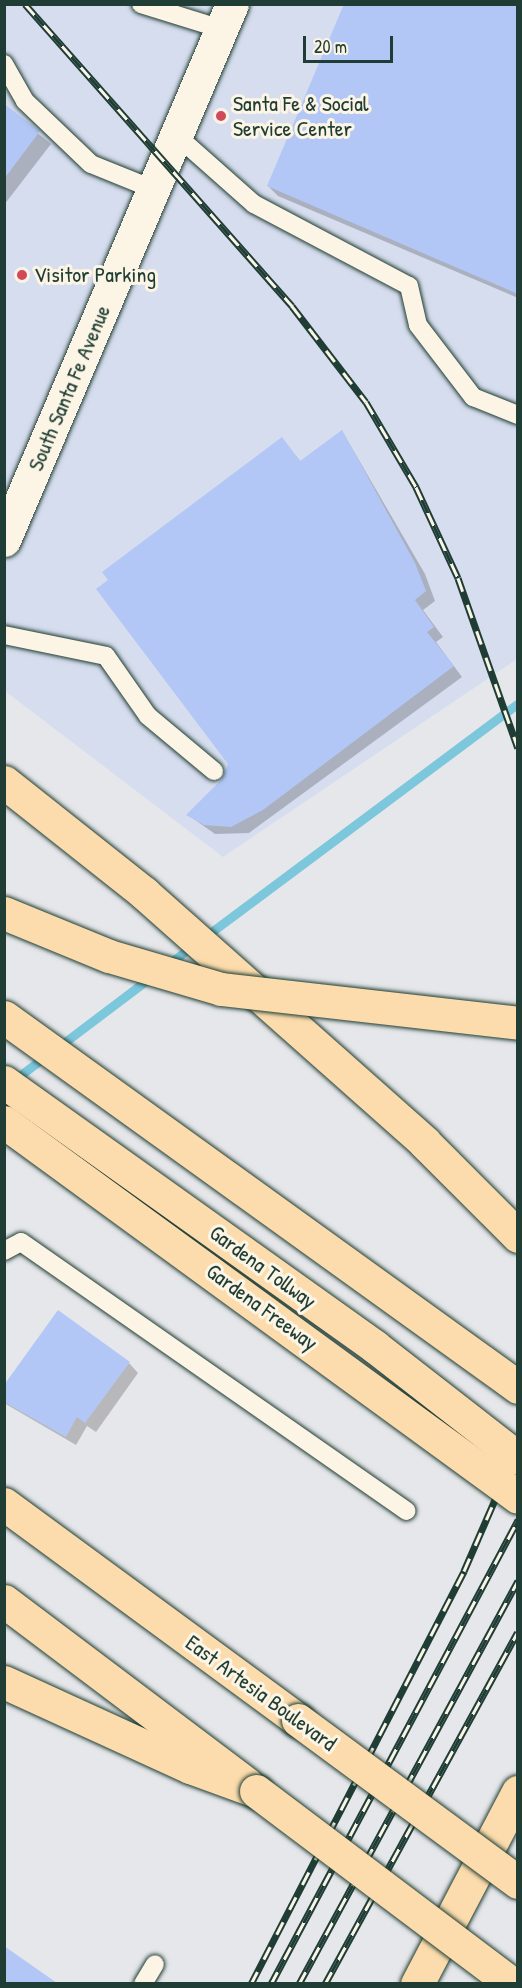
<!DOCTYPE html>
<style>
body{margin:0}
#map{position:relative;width:522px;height:1988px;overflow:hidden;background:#e6e7ea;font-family:"Patrick Hand",sans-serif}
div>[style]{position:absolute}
.built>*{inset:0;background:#d6ddee}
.shadow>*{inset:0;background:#0003}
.stream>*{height:9px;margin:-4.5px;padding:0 4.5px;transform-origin:4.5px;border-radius:4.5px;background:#7cc7dc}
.building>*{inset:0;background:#b2c7f6}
.roads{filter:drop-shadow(0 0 2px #1f3d34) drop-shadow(0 0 2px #1f3d34)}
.lane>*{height:18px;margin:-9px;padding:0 9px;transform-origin:9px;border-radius:9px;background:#fcf5e5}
.secondary>*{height:33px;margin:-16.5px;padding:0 16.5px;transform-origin:16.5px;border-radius:16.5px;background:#fcf5e5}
.primary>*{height:33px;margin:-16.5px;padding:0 16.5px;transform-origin:16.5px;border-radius:16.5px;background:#fcdcac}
.highway>*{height:33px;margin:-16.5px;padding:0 16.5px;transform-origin:16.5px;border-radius:16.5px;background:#fcdcac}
.rail>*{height:7px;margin-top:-3.5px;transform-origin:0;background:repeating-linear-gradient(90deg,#fcf5e5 0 14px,#1f3d34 0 28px);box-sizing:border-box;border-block:2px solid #1f3d34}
.bridges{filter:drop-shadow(0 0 2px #1f3d34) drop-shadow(0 0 2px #1f3d34)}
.primary-bridge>*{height:33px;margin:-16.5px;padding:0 16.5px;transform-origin:16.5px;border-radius:16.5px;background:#fcdcac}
.highway-bridge>*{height:33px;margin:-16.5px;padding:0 16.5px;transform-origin:16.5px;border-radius:16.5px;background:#fcdcac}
.dots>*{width:16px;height:16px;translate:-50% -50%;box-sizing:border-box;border:3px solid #fcf5e5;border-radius:50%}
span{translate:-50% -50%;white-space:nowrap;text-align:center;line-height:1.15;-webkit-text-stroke:6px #fcf5e5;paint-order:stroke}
.poi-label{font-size:22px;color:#1f3d34}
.left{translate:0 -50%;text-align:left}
.street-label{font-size:22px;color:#1f3d34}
.frame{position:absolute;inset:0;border:6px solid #1f3d34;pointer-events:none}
.scale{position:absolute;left:303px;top:36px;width:90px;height:27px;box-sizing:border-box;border:3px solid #1f3d34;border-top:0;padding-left:8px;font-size:18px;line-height:21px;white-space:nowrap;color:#1f3d34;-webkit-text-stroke:4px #fcf5e5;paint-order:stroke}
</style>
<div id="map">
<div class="built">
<i style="clip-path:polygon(4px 5px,517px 5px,517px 659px,223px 857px,5px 691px)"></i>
</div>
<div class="shadow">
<i style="clip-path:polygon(518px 4px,518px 298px,278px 196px,268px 186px)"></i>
<i style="clip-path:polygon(4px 106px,51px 144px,4px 205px)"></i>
<i style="clip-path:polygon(342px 431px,425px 574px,435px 601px,423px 610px,443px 637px,436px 642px,462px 677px,249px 833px,215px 834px,188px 815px,223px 779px,230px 764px,282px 439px,301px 462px)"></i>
<i style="clip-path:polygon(129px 1363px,138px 1373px,96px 1432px,87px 1426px,76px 1445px,4px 1403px,4px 1387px)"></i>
<i style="clip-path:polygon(4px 1948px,54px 1984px,4px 1984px)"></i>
</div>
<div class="stream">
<i style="left:167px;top:965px;width:438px;rotate:-36.7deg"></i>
<i style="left:57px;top:1048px;width:118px;rotate:-37.1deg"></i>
<i style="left:14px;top:1080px;width:40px;rotate:-37deg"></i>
</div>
<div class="building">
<i style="clip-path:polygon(344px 4px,518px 4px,518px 294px,267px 186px)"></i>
<i style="clip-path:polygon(4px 104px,40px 131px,4px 179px)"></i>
<i style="clip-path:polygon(342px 430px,415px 563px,426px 591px,415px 600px,434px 627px,427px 632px,454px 666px,263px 810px,231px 827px,204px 825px,186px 815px,222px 779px,228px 764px,96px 589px,108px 580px,102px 572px,282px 437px,300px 461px)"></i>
<i style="clip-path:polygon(58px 1310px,130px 1362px,85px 1423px,77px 1417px,66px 1437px,4px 1402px,4px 1385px)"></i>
<i style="clip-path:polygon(4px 1946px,57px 1983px,4px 1983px)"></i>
</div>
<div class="roads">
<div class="lane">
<i style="left:141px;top:4px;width:85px;rotate:17.2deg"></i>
<i style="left:4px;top:64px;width:43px;rotate:60.4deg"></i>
<i style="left:25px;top:101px;width:91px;rotate:43.7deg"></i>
<i style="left:91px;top:164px;width:67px;rotate:22deg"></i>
<i style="left:176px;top:135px;width:104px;rotate:41.5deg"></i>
<i style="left:254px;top:204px;width:175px;rotate:27.9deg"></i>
<i style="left:409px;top:286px;width:40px;rotate:77deg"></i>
<i style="left:418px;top:325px;width:91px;rotate:52.6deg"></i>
<i style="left:473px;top:397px;width:48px;rotate:21.8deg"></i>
<i style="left:4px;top:635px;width:104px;rotate:11.6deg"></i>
<i style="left:106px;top:656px;width:73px;rotate:55deg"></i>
<i style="left:148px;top:716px;width:86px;rotate:39.8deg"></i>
<i style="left:4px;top:1251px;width:19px;rotate:-28deg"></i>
<i style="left:21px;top:1242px;width:470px;rotate:34.9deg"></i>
<i style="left:143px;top:1984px;width:23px;rotate:-59deg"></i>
</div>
<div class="secondary">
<i style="left:4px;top:540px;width:582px;rotate:-66.96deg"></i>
</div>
<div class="primary">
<i style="left:4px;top:1504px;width:365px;rotate:36.3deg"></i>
<i style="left:4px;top:1601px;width:304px;rotate:37deg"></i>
<i style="left:417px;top:1984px;width:217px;rotate:-62.3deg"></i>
</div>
<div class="highway">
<i style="left:4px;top:782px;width:179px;rotate:38.4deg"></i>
<i style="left:144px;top:893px;width:375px;rotate:41.6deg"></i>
<i style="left:424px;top:1142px;width:133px;rotate:45deg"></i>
<i style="left:4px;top:1017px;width:633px;rotate:35.75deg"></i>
<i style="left:4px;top:1682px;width:205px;rotate:24.6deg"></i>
<i style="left:190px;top:1767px;width:70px;rotate:20deg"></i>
</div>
</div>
<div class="rail">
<i style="left:25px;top:4px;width:403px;rotate:48.5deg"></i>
<i style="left:292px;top:306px;width:121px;rotate:52.4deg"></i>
<i style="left:366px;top:402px;width:99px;rotate:59.5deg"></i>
<i style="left:416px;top:487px;width:100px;rotate:65.2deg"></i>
<i style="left:458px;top:578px;width:180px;rotate:70.6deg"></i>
<i style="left:251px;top:1984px;width:465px;rotate:-62.7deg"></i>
<i style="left:464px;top:1571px;width:135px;rotate:-66.5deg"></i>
<i style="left:271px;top:1984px;width:526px;rotate:-61.97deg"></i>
<i style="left:299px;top:1984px;width:459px;rotate:-61.5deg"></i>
<i style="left:325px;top:1984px;width:401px;rotate:-61.3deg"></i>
</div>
<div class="bridges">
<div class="primary-bridge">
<i style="left:298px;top:1720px;width:273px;rotate:36.4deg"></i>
<i style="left:256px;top:1791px;width:321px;rotate:37deg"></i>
</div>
<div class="highway-bridge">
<i style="left:4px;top:913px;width:113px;rotate:22.3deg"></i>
<i style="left:109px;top:956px;width:117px;rotate:16.4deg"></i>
<i style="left:221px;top:989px;width:299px;rotate:6.5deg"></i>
<i style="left:4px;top:1082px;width:455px;rotate:35.5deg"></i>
<i style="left:374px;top:1346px;width:182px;rotate:37.9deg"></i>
<i style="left:4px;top:1122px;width:636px;rotate:36.11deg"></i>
</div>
</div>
<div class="dots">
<i style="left:221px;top:116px;background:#d1495b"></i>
<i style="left:22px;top:275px;background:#d1495b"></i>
</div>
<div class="poi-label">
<span class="left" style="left:233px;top:116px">Santa Fe &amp; Social<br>Service Center</span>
<span class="left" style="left:34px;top:275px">Visitor Parking</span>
</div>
<div class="street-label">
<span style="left:69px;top:388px;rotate:-67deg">South Santa Fe Avenue</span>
<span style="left:263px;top:1267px;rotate:36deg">Gardena Tollway</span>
<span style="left:262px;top:1307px;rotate:36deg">Gardena Freeway</span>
<span style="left:261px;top:1693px;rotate:36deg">East Artesia Boulevard</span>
</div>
<div class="frame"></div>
<div class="scale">20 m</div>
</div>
